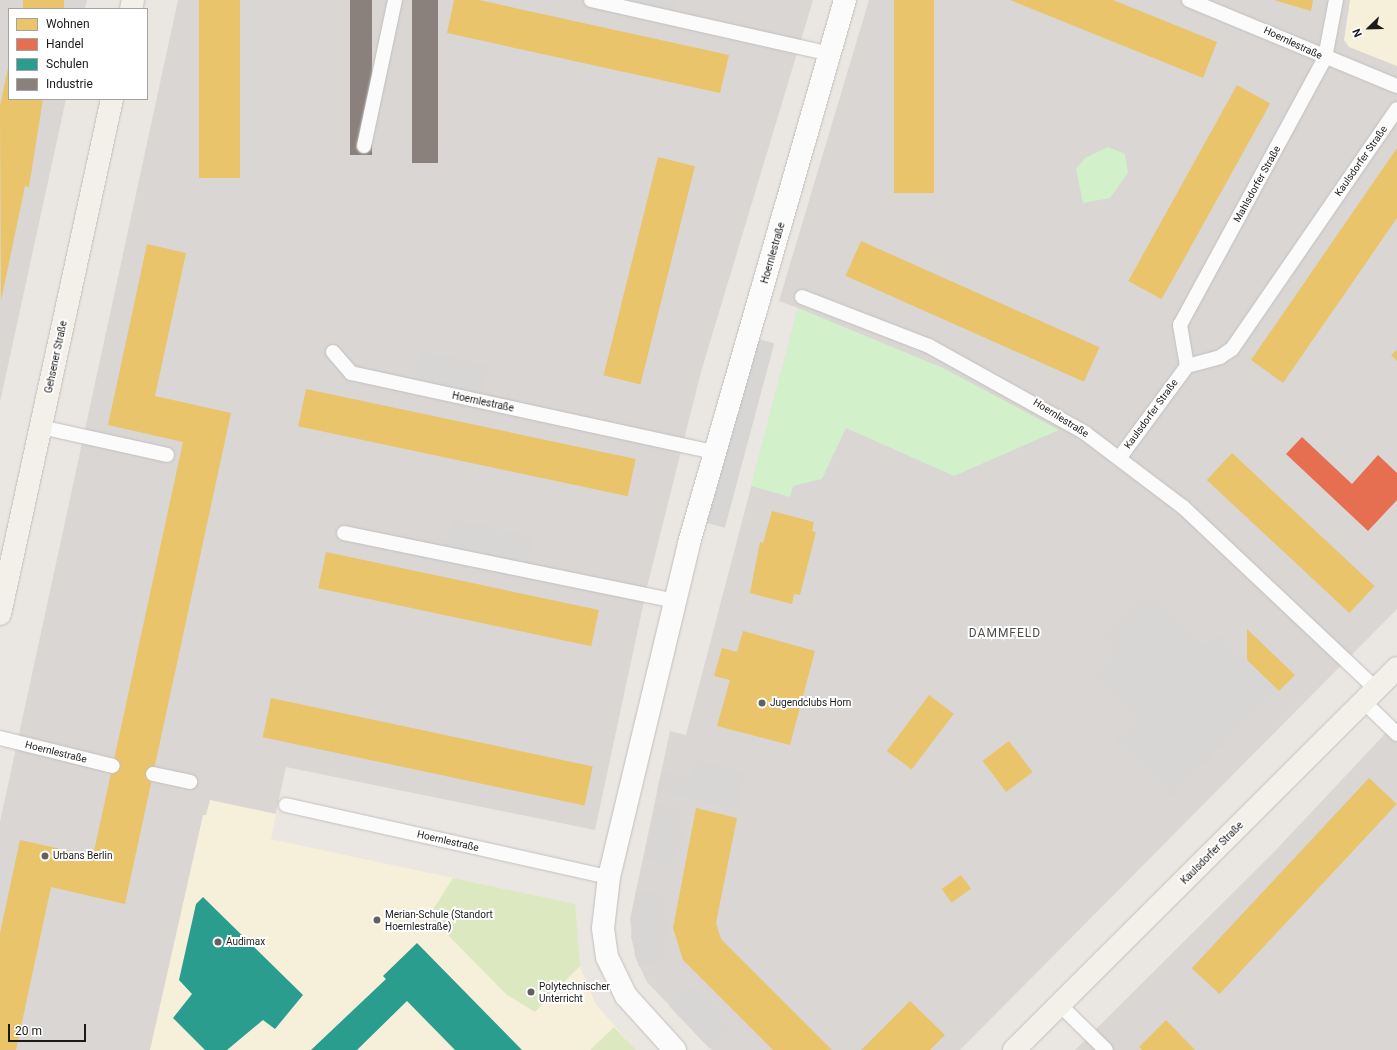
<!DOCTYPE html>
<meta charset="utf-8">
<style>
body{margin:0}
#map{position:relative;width:1397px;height:1050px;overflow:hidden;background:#eae6e2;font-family:Roboto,sans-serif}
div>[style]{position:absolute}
.residential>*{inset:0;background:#d9d6d4}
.education>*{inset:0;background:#f6f0db}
.religious>*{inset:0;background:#d7d6d4;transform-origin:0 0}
.grass>*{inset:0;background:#dce8bf}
.park>*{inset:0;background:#d2f1cb}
.homes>*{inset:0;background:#e9c46a;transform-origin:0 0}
.shops>*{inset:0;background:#e76f51}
.schools>*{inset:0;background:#2a9d8f}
.industry>*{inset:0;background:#8a817c;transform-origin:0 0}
.roads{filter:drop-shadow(0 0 1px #c2c0be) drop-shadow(0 0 1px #c2c0be)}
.lane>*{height:14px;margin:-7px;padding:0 7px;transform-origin:7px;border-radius:7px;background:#fcfbfb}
.street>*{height:22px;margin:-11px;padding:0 11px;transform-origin:11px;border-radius:11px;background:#fcfbfb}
.secondary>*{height:22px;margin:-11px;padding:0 11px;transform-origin:11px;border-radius:11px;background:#f2f0e8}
.dots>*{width:11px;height:11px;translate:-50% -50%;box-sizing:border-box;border:2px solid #fff;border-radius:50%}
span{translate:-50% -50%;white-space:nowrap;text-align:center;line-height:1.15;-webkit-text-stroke:4px #fff;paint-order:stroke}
.street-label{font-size:10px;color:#1a1a1a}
.poi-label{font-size:10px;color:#1a1a1a}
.left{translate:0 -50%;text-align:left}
.quarter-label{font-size:12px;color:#4d4d4d;letter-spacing:1px}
.legend{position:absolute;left:8px;top:8px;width:140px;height:92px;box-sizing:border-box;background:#fff;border:1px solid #a3a3a3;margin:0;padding:5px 7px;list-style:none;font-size:12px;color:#1a1a1a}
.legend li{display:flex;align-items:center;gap:8px;height:20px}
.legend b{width:20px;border:1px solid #a3a3a3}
.north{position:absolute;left:1349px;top:8px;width:40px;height:40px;-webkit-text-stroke:3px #fff;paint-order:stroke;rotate:247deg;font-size:11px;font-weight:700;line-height:16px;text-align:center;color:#1a1a1a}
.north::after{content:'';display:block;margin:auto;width:14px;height:18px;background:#1a1a1a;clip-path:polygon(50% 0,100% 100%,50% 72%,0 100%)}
.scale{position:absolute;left:8px;top:1024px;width:78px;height:18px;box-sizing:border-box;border:2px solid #1a1a1a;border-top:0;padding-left:5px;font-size:12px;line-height:14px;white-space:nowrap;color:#1a1a1a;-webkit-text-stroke:3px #fff;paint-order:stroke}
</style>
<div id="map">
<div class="residential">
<i style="clip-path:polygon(0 0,87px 0,85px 9px,9px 9px,9px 99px,66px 99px,0 402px)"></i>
<i style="clip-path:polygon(178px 0,813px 0,701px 372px,647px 587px,595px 830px,286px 767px,270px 839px,575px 904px,580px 966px,596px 1004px,636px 1050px,0 1050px,0 822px)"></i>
<i style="clip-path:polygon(869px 0,1397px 0,1397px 609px,960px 1050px,712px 1050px,647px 982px,635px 956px,630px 919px,670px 731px,686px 735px,798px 308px,779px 301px)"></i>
<i style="clip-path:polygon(1397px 721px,1397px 1050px,1075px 1050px,1274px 852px)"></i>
</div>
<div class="education">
<i style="clip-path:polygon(1350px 0,1397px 0,1397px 66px,1349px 47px,1344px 40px)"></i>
<i style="clip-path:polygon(210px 800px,276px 814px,271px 839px,575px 904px,580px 966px,596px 1004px,636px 1050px,150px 1050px,203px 815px,206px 815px)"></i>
</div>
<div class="religious">
<i style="clip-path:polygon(621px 0,677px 0,674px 12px)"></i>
<i style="left:755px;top:338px;width:20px;height:191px;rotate:15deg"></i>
<i style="left:421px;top:351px;width:68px;height:29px;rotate:13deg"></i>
<i style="left:453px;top:519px;width:82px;height:28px;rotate:13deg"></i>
<i style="clip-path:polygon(1149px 592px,1204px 648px,1219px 633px,1277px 691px,1171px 796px,1116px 740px,1138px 718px,1094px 673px,1116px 652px,1103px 638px)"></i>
<i style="clip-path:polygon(695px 761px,745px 772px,737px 809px,657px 791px,661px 772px,691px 779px)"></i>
<i style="clip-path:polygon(656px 804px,682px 810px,679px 827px,684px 829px,680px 849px,675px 849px,672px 865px,645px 859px)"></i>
<i style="clip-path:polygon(636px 891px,666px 897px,663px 915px,667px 916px,667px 935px,661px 936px,667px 956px,639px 967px,631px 937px)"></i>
<i style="clip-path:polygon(691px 988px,703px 1001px,708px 997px,722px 1013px,719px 1017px,730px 1029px,710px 1049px,669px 1006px)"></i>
</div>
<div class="grass">
<i style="clip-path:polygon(453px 878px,575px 904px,580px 966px,535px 1012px,507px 995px,429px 916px)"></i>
<i style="clip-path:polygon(614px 1027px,636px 1050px,590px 1050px)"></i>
</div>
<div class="park">
<i style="clip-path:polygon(1108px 147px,1125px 154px,1128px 173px,1110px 198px,1083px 203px,1076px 169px,1085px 158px)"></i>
<i style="clip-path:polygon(798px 308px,943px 368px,1059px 430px,954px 476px,846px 428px,822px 479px,793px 486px,790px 497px,751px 486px)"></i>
</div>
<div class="homes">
<i style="left:23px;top:0;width:41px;height:9px"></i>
<i style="left:199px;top:0;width:41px;height:178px"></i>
<i style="clip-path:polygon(454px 0,479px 0,729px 55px,720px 93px,447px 33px)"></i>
<i style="left:894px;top:0;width:40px;height:193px"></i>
<i style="clip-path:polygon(1010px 0,1113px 0,1217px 42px,1203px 78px)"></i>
<i style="clip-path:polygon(1274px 0,1313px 0,1311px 11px)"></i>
<i style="clip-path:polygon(8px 68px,9px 99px,43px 99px,29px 187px,25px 186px,1px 301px,0 106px)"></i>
<i style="left:1237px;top:85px;width:38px;height:224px;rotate:29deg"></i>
<i style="clip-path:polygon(1397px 148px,1397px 218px,1283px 383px,1251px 360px)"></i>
<i style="left:658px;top:157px;width:38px;height:225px;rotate:14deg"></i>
<i style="left:861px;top:241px;width:261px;height:38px;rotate:24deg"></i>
<i style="clip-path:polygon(147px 244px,186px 253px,155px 396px,231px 413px,125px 904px,51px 887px,16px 1050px,0 1050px,0 933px,20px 840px,93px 856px,183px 442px,108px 425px)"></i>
<i style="clip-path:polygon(1397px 350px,1397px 361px,1391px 355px)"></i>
<i style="left:306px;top:389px;width:337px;height:38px;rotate:12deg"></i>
<i style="left:1232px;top:453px;width:195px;height:37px;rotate:43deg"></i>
<i style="clip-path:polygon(772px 511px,814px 522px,812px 531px,816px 532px,800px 595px,794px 594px,792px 604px,750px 593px,760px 542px,763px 543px)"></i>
<i style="left:326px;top:552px;width:279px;height:37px;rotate:12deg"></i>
<i style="clip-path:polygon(1247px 629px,1295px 675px,1279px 691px,1247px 660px)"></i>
<i style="clip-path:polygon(743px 631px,815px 651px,790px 745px,717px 726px,730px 680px,714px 676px,722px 648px,737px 652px)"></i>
<i style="left:929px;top:695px;width:31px;height:70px;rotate:37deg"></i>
<i style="left:271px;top:698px;width:329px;height:40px;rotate:12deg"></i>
<i style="left:1009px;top:741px;width:39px;height:33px;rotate:53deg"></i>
<i style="left:1369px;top:778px;width:38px;height:260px;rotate:43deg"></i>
<i style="clip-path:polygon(696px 808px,737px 818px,716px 923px,721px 939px,832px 1050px,773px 1050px,683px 960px,673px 928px)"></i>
<i style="left:961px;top:875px;width:17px;height:24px;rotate:54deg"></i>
<i style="clip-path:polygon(910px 1001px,945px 1035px,930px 1050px,861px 1050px)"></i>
<i style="clip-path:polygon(1166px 1020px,1195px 1050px,1142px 1050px,1139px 1047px)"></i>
</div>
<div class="shops">
<i style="clip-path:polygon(1302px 437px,1352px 484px,1378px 455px,1397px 473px,1397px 500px,1368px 531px,1286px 454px)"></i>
</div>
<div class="schools">
<i style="clip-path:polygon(203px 897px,303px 995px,275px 1029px,263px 1020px,227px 1050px,205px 1050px,173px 1018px,192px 994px,179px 980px,196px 904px)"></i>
<i style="clip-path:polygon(417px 943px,522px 1050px,455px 1050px,407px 1001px,357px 1050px,311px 1050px,386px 979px,383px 976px)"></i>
</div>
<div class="industry">
<i style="left:350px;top:0;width:22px;height:155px"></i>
<i style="left:412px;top:0;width:26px;height:163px"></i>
</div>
<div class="roads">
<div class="lane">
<i style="left:591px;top:0;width:245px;rotate:12.7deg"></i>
<i style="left:1189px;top:0;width:225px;rotate:22.5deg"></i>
<i style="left:364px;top:146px;width:149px;rotate:-78deg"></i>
<i style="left:802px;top:297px;width:136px;rotate:21.1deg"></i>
<i style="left:929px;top:346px;width:179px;rotate:29.1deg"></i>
<i style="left:1085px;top:433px;width:123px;rotate:37.1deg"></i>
<i style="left:1183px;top:507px;width:265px;rotate:43.3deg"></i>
<i style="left:333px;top:352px;width:28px;rotate:49deg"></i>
<i style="left:351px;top:373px;width:371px;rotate:12.3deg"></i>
<i style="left:1187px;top:366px;width:42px;rotate:-99.7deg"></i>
<i style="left:1180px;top:325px;width:304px;rotate:-61.5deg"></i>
<i style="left:1325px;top:58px;width:59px;rotate:-79.3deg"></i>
<i style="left:41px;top:427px;width:129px;rotate:12.5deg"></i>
<i style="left:1120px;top:457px;width:113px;rotate:-53.6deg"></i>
<i style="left:1187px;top:366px;width:34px;rotate:-15deg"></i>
<i style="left:1220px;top:357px;width:14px;rotate:-34deg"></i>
<i style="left:1232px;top:349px;width:291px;rotate:-55.5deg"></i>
<i style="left:344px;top:533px;width:337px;rotate:11.6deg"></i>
<i style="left:1364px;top:702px;width:46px;rotate:44.1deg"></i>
<i style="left:0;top:738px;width:116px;rotate:13.9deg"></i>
<i style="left:153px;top:774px;width:38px;rotate:12deg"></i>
<i style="left:286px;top:805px;width:331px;rotate:12.6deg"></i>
<i style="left:1060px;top:1005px;width:64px;rotate:44.4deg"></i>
</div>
<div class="street">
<i style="left:675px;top:1050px;width:73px;rotate:-132.2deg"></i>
<i style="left:626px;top:996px;width:43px;rotate:-116deg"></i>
<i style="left:607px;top:957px;width:29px;rotate:-98deg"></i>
<i style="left:603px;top:928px;width:51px;rotate:-83.3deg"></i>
<i style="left:609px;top:877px;width:343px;rotate:-76.5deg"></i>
<i style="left:689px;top:543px;width:565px;rotate:-73.97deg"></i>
</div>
<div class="secondary">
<i style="left:131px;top:9px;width:9px;rotate:-77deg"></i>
<i style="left:0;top:614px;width:527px;rotate:-77.73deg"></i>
<i style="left:1014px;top:1050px;width:541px;rotate:-44.93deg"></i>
</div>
</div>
<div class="dots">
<i style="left:762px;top:703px;background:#636160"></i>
<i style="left:45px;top:856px;background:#636160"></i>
<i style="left:377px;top:920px;background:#636160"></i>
<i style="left:218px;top:942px;background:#636160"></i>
<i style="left:531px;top:992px;background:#636160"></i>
</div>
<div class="street-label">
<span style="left:1293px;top:43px;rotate:25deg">Hoernlestraße</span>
<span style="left:1361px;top:161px;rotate:-55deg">Kaulsdorfer Straße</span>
<span style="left:1257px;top:184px;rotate:-61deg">Mahlsdorfer Straße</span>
<span style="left:773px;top:253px;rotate:-74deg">Hoernlestraße</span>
<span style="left:56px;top:357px;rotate:-78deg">Gehsener Straße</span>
<span style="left:483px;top:402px;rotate:12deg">Hoernlestraße</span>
<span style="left:1151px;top:414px;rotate:-54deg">Kaulsdorfer Straße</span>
<span style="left:1061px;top:418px;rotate:32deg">Hoernlestraße</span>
<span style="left:56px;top:752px;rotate:14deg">Hoernlestraße</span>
<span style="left:448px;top:841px;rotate:13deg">Hoernlestraße</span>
<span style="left:1212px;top:853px;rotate:-45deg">Kaulsdorfer Straße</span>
</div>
<div class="poi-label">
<span class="left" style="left:770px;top:703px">Jugendclubs Horn</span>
<span class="left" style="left:53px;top:856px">Urbans Berlin</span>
<span class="left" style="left:385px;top:920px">Merian-Schule (Standort<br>Hoernlestraße)</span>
<span class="left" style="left:226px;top:942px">Audimax</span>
<span class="left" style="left:539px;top:992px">Polytechnischer<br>Unterricht</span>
</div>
<div class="quarter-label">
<span style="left:1005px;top:634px">DAMMFELD</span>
</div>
<ul class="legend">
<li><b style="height:11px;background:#e9c46a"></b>Wohnen</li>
<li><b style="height:11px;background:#e76f51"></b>Handel</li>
<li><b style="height:11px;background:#2a9d8f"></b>Schulen</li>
<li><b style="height:11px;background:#8a817c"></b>Industrie</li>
</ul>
<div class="north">N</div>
<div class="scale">20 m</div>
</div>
